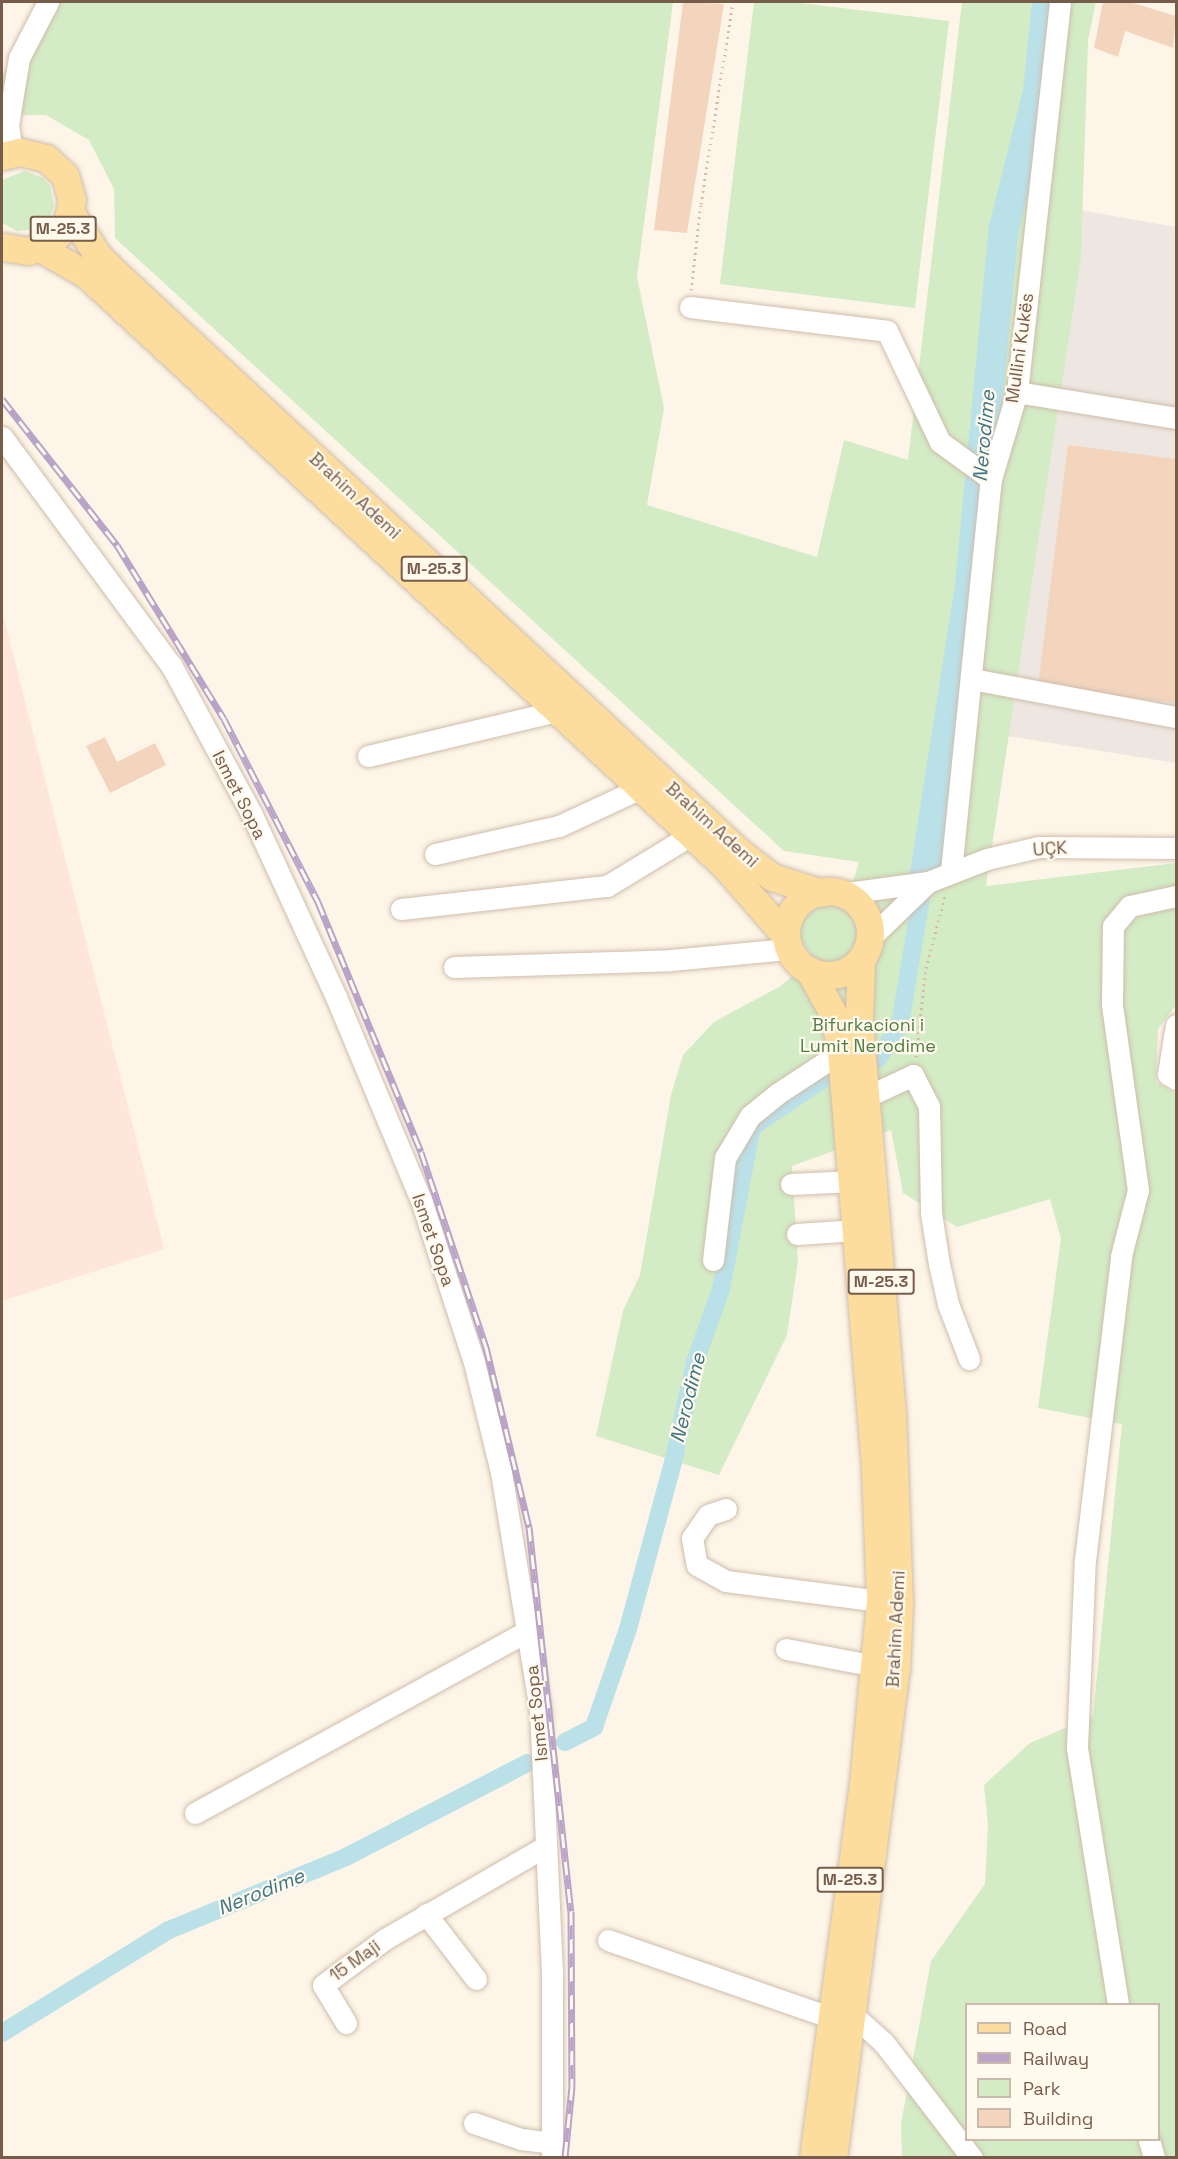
<!DOCTYPE html>
<meta charset="utf-8">
<style>
body{margin:0}
#map{position:relative;width:1178px;height:2159px;overflow:hidden;background:#fdf5e7;font-family:"Space Grotesk",sans-serif}
div>[style]{position:absolute}
.commercial>*{inset:0;background:#fee6db}
.industrial>*{inset:0;background:#eee7e1}
.green>*{inset:0;background:#d3ecc5}
.canal>*{height:18px;margin:-9px;padding:0 9px;transform-origin:9px;border-radius:9px;background:#bae0e8}
.river>*{height:30px;margin:-15px;padding:0 15px;transform-origin:15px;border-radius:15px;background:#bae0e8}
.building>*{inset:0;background:#f3d5be}
.path>*{height:3px;margin-top:-1.5px;transform-origin:0;background:repeating-linear-gradient(90deg,#d9b8a0 0 1.5px,transparent 0 6px)}
.roads{filter:drop-shadow(0 0 2px #cfbdac) drop-shadow(0 0 2px #cfbdac)}
.minor>*{height:21px;margin:-10.5px;padding:0 10.5px;transform-origin:10.5px;border-radius:10.5px;background:#fff}
.major>*{height:27px;margin:-13.5px;padding:0 13.5px;transform-origin:13.5px;border-radius:13.5px;background:#fddd9e}
.major>.ring{margin:-13.5px;padding:0;box-sizing:content-box;background:none;border:27px solid #fddd9e;border-radius:50%}
.rail>*{height:7px;margin-top:-3.5px;transform-origin:0;background:repeating-linear-gradient(90deg,#fff9ee 0 14px,#b9a4c8 0 28px);box-sizing:border-box;border-block:2px solid #b9a4c8}
span{translate:-50% -50%;white-space:nowrap;text-align:center;line-height:1.15;-webkit-text-stroke:4.5px #fff9ee;paint-order:stroke}
.shield-label span{padding:2px 4px;background:#fff9ee;border:2px solid;border-radius:4px;-webkit-text-stroke-width:0}
.shield-label{font-size:16px;color:#785c4a;font-weight:700}
.street-label{font-size:18px;color:#785c4a}
.park-label{font-size:18px;color:#527e42}
.water-label{font-size:20px;color:#3f7785;font-style:italic}
.frame{position:absolute;inset:0;border:3px solid #785c4a;pointer-events:none}
.legend{position:absolute;left:965px;top:2003px;width:195px;height:138px;box-sizing:border-box;background:#fff9ee;border:2px solid #c9baac;margin:0;padding:8px 10px;list-style:none;font-size:18px;color:#785c4a}
.legend li{display:flex;align-items:center;gap:12px;height:30px}
.legend b{width:30px;border:2px solid #c9baac}
</style>
<div id="map">
<div class="commercial">
<i style="clip-path:polygon(2px 610px,164px 1249px,2px 1301px)"></i>
</div>
<div class="industrial">
<i style="clip-path:polygon(1068px 208px,1176px 227px,1176px 763px,989px 733px)"></i>
</div>
<div class="green">
<i style="clip-path:polygon(evenodd,50px 2px,673px 2px,637px 277px,664px 408px,647px 505px,817px 557px,844px 440px,908px 460px,962px 2px,1096px 2px,1088px 40px,1081px 258px,986px 886px,1176px 863px,1176px 1005px,1158px 1029px,1156px 1082px,1176px 1094px,1176px 2157px,902px 2157px,901px 2124px,931px 1961px,985px 1884px,988px 1825px,984px 1785px,1030px 1743px,1093px 1716px,1122px 1424px,1038px 1408px,1061px 1239px,1050px 1199px,957px 1227px,903px 1193px,891px 1130px,792px 1166px,798px 1261px,787px 1335px,719px 1475px,596px 1436px,623px 1311px,640px 1275px,671px 1095px,683px 1055px,714px 1022px,779px 987px,814px 959px,800px 939px,802px 920px,817px 907px,827px 904px,845px 909px,859px 862px,784px 851px,115px 238px,114px 189px,89px 140px,46px 115px,2px 115px,2px 75px,50px 2px,966px 2004px,1158px 2004px,1158px 2140px,966px 2140px,966px 2004px)"></i>
<i style="clip-path:polygon(754px 2px,793px 2px,949px 21px,915px 308px,720px 284px)"></i>
<i style="clip-path:polygon(25px 171px,43px 178px,50px 186px,54px 205px,51px 215px,37px 229px,17px 231px,2px 223px,2px 180px)"></i>
</div>
<div class="canal">
<i style="left:878px;top:1059px;width:41px;rotate:-57.8deg"></i>
<i style="left:900px;top:1024px;width:134px;rotate:-80.5deg"></i>
<i style="left:565px;top:1742px;width:33px;rotate:-27deg"></i>
<i style="left:594px;top:1727px;width:104px;rotate:-70.9deg"></i>
<i style="left:628px;top:1629px;width:177px;rotate:-74.9deg"></i>
<i style="left:674px;top:1458px;width:98px;rotate:-77.7deg"></i>
<i style="left:695px;top:1362px;width:77px;rotate:-70.4deg"></i>
<i style="left:721px;top:1289px;width:165px;rotate:-79.2deg"></i>
<i style="left:752px;top:1127px;width:97px;rotate:-34deg"></i>
<i style="left:2px;top:2033px;width:196px;rotate:-31.7deg"></i>
<i style="left:169px;top:1930px;width:191px;rotate:-22.4deg"></i>
<i style="left:346px;top:1857px;width:204px;rotate:-27.4deg"></i>
</div>
<div class="river">
<i style="left:925px;top:873px;width:291px;rotate:-81.1deg"></i>
<i style="left:970px;top:585px;width:359px;rotate:-84.6deg"></i>
<i style="left:1004px;top:228px;width:140px;rotate:-76deg"></i>
<i style="left:1038px;top:92px;width:90px;rotate:-84.3deg"></i>
</div>
<div class="building">
<i style="clip-path:polygon(683px 2px,724px 4px,687px 233px,654px 230px)"></i>
<i style="clip-path:polygon(1103px 2px,1130px 2px,1176px 16px,1173px 48px,1125px 31px,1118px 57px,1094px 48px)"></i>
<i style="clip-path:polygon(1068px 445px,1176px 459px,1176px 703px,1038px 686px)"></i>
<i style="clip-path:polygon(105px 737px,117px 762px,155px 743px,166px 765px,110px 793px,86px 746px)"></i>
</div>
<div class="path">
<i style="left:691px;top:290px;width:87px;rotate:-83.4deg"></i>
<i style="left:701px;top:204px;width:205px;rotate:-81deg"></i>
<i style="left:916px;top:1057px;width:90px;rotate:-83.6deg"></i>
<i style="left:926px;top:968px;width:74px;rotate:-75.2deg"></i>
</div>
<div class="roads">
<div class="minor">
<i style="left:12px;top:153px;width:28px;rotate:-98deg"></i>
<i style="left:8px;top:125px;width:68px;rotate:-80.7deg"></i>
<i style="left:19px;top:58px;width:63px;rotate:-62.6deg"></i>
<i style="left:690px;top:307px;width:198px;rotate:6.9deg"></i>
<i style="left:887px;top:331px;width:123px;rotate:64.5deg"></i>
<i style="left:940px;top:442px;width:63px;rotate:36deg"></i>
<i style="left:1017px;top:392px;width:161px;rotate:9.3deg"></i>
<i style="left:2px;top:437px;width:284px;rotate:53.5deg"></i>
<i style="left:171px;top:665px;width:170px;rotate:61.6deg"></i>
<i style="left:252px;top:815px;width:200px;rotate:65.2deg"></i>
<i style="left:336px;top:997px;width:223px;rotate:67.3deg"></i>
<i style="left:422px;top:1203px;width:167px;rotate:71.9deg"></i>
<i style="left:474px;top:1362px;width:113px;rotate:76.2deg"></i>
<i style="left:501px;top:1472px;width:240px;rotate:80.7deg"></i>
<i style="left:540px;top:1709px;width:263px;rotate:87.4deg"></i>
<i style="left:552px;top:1972px;width:186px;rotate:90deg"></i>
<i style="left:972px;top:679px;width:208px;rotate:10.6deg"></i>
<i style="left:368px;top:756px;width:194px;rotate:-13.4deg"></i>
<i style="left:435px;top:854px;width:127px;rotate:-12.7deg"></i>
<i style="left:559px;top:826px;width:90px;rotate:-24.9deg"></i>
<i style="left:951px;top:871px;width:394px;rotate:-84.2deg"></i>
<i style="left:991px;top:479px;width:91px;rotate:-73.4deg"></i>
<i style="left:1017px;top:392px;width:392px;rotate:-83.7deg"></i>
<i style="left:840px;top:894px;width:89px;rotate:-7.8deg"></i>
<i style="left:928px;top:882px;width:63px;rotate:-21.3deg"></i>
<i style="left:987px;top:859px;width:53px;rotate:-13deg"></i>
<i style="left:1039px;top:847px;width:137px;rotate:0.4deg"></i>
<i style="left:401px;top:909px;width:207px;rotate:-6.4deg"></i>
<i style="left:607px;top:886px;width:98px;rotate:-31.3deg"></i>
<i style="left:870px;top:938px;width:81px;rotate:-44deg"></i>
<i style="left:454px;top:967px;width:217px;rotate:-1.8deg"></i>
<i style="left:671px;top:960px;width:117px;rotate:-5.4deg"></i>
<i style="left:1176px;top:1025px;width:50px;rotate:99.3deg"></i>
<i style="left:1168px;top:1074px;width:9px;rotate:32deg"></i>
<i style="left:866px;top:1097px;width:52px;rotate:-25.1deg"></i>
<i style="left:913px;top:1075px;width:35px;rotate:63deg"></i>
<i style="left:929px;top:1106px;width:107px;rotate:88.9deg"></i>
<i style="left:931px;top:1213px;width:52px;rotate:81.1deg"></i>
<i style="left:939px;top:1264px;width:41px;rotate:77.3deg"></i>
<i style="left:948px;top:1304px;width:59px;rotate:69.1deg"></i>
<i style="left:791px;top:1184px;width:62px;rotate:-2.8deg"></i>
<i style="left:797px;top:1234px;width:59px;rotate:-3.9deg"></i>
<i style="left:713px;top:1260px;width:103px;rotate:-83.3deg"></i>
<i style="left:725px;top:1158px;width:49px;rotate:-59.2deg"></i>
<i style="left:750px;top:1116px;width:35px;rotate:-39deg"></i>
<i style="left:777px;top:1094px;width:77px;rotate:-33.3deg"></i>
<i style="left:726px;top:1509px;width:19px;rotate:162deg"></i>
<i style="left:708px;top:1515px;width:28px;rotate:125deg"></i>
<i style="left:692px;top:1538px;width:27px;rotate:80deg"></i>
<i style="left:697px;top:1565px;width:33px;rotate:29deg"></i>
<i style="left:726px;top:1581px;width:155px;rotate:7.4deg"></i>
<i style="left:786px;top:1649px;width:92px;rotate:10.7deg"></i>
<i style="left:195px;top:1813px;width:379px;rotate:-28.7deg"></i>
<i style="left:426px;top:1914px;width:82px;rotate:52.4deg"></i>
<i style="left:608px;top:1940px;width:237px;rotate:19.2deg"></i>
<i style="left:1118px;top:2004px;width:260px;rotate:-99.1deg"></i>
<i style="left:1077px;top:1747px;width:187px;rotate:-87.6deg"></i>
<i style="left:1085px;top:1560px;width:306px;rotate:-83.2deg"></i>
<i style="left:1121px;top:1256px;width:68px;rotate:-75.6deg"></i>
<i style="left:1138px;top:1190px;width:188px;rotate:-98deg"></i>
<i style="left:1112px;top:1004px;width:78px;rotate:-89.3deg"></i>
<i style="left:1113px;top:926px;width:26px;rotate:-50deg"></i>
<i style="left:1130px;top:906px;width:47px;rotate:-12.3deg"></i>
<i style="left:853px;top:2015px;width:42px;rotate:42.1deg"></i>
<i style="left:884px;top:2043px;width:145px;rotate:52.6deg"></i>
<i style="left:346px;top:2023px;width:44px;rotate:-121.2deg"></i>
<i style="left:323px;top:1985px;width:77px;rotate:-36.6deg"></i>
<i style="left:385px;top:1939px;width:186px;rotate:-30deg"></i>
<i style="left:474px;top:2123px;width:50px;rotate:18.8deg"></i>
<i style="left:521px;top:2139px;width:32px;rotate:7deg"></i>
<i style="left:1149px;top:2140px;width:19px;rotate:74deg"></i>
</div>
<div class="major">
<i style="left:2px;top:156px;width:18px;rotate:-13deg"></i>
<i style="left:20px;top:152px;width:27px;rotate:13deg"></i>
<i style="left:46px;top:158px;width:26px;rotate:43deg"></i>
<i style="left:65px;top:176px;width:25px;rotate:74deg"></i>
<i style="left:72px;top:200px;width:27px;rotate:103deg"></i>
<i style="left:66px;top:226px;width:23px;rotate:133deg"></i>
<i style="left:50px;top:243px;width:23px;rotate:160deg"></i>
<i style="left:28px;top:251px;width:26px;rotate:-171deg"></i>
<i style="left:71px;top:213px;width:51px;rotate:57.9deg"></i>
<i style="left:98px;top:256px;width:39px;rotate:44deg"></i>
<i style="left:126px;top:283px;width:835px;rotate:42.86deg"></i>
<i style="left:738px;top:851px;width:43px;rotate:37.4deg"></i>
<i style="left:772px;top:877px;width:52px;rotate:17.7deg"></i>
<i style="left:40px;top:248px;width:54px;rotate:29.9deg"></i>
<i style="left:87px;top:275px;width:868px;rotate:42.81deg"></i>
<i style="left:724px;top:865px;width:91px;rotate:49deg"></i>
<i class="ring" style="left:786px;top:891px;width:57px;height:57px"></i>
<i style="left:809px;top:970px;width:51px;rotate:60.9deg"></i>
<i style="left:834px;top:1015px;width:38px;rotate:79deg"></i>
<i style="left:841px;top:1052px;width:417px;rotate:85.3deg"></i>
<i style="left:875px;top:1468px;width:133px;rotate:87.8deg"></i>
<i style="left:880px;top:1601px;width:183px;rotate:95.3deg"></i>
<i style="left:863px;top:1783px;width:378px;rotate:97.6deg"></i>
<i style="left:833px;top:2158px;width:493px;rotate:-82.7deg"></i>
<i style="left:896px;top:1669px;width:65px;rotate:-87.4deg"></i>
<i style="left:899px;top:1604px;width:190px;rotate:-92.1deg"></i>
<i style="left:892px;top:1414px;width:397px;rotate:-94.8deg"></i>
<i style="left:859px;top:1018px;width:58px;rotate:-88deg"></i>
</div>
</div>
<div class="rail">
<i style="left:2px;top:399px;width:186px;rotate:51.8deg"></i>
<i style="left:117px;top:545px;width:204px;rotate:58.4deg"></i>
<i style="left:224px;top:719px;width:206px;rotate:62.8deg"></i>
<i style="left:318px;top:902px;width:270px;rotate:67.6deg"></i>
<i style="left:421px;top:1152px;width:206px;rotate:71.6deg"></i>
<i style="left:486px;top:1347px;width:185px;rotate:76.6deg"></i>
<i style="left:529px;top:1527px;width:386px;rotate:83.8deg"></i>
<i style="left:571px;top:1911px;width:175px;rotate:89.7deg"></i>
<i style="left:572px;top:2086px;width:72px;rotate:95.6deg"></i>
</div>
<div class="shield-label">
<span style="left:63px;top:229px">M-25.3</span>
<span style="left:434px;top:569px">M-25.3</span>
<span style="left:881px;top:1282px">M-25.3</span>
<span style="left:850px;top:1880px">M-25.3</span>
</div>
<div class="street-label">
<span style="left:1020px;top:348px;rotate:-82deg">Mullini Kukës</span>
<span style="left:355px;top:496px;rotate:43deg">Brahim Ademi</span>
<span style="left:239px;top:795px;rotate:63deg">Ismet Sopa</span>
<span style="left:712px;top:825px;rotate:42deg">Brahim Ademi</span>
<span style="left:1050px;top:849px;rotate:-4deg">UÇK</span>
<span style="left:433px;top:1240px;rotate:71deg">Ismet Sopa</span>
<span style="left:896px;top:1629px;rotate:-87deg">Brahim Ademi</span>
<span style="left:537px;top:1713px;rotate:-96deg">Ismet Sopa</span>
<span style="left:355px;top:1961px;rotate:-36deg">15 Maji</span>
</div>
<div class="park-label">
<span style="left:868px;top:1036px">Bifurkacioni i<br>Lumit Nerodime</span>
</div>
<div class="water-label">
<span style="left:984px;top:436px;rotate:-85deg">Nerodime</span>
<span style="left:688px;top:1398px;rotate:-76deg">Nerodime</span>
<span style="left:261px;top:1892px;rotate:-22deg">Nerodime</span>
</div>
<div class="frame"></div>
<ul class="legend">
<li><b style="height:8px;background:#fddd9e"></b>Road</li>
<li><b style="height:8px;background:#b9a4c8"></b>Railway</li>
<li><b style="height:16px;background:#d3ecc5"></b>Park</li>
<li><b style="height:16px;background:#f3d5be"></b>Building</li>
</ul>
</div>
